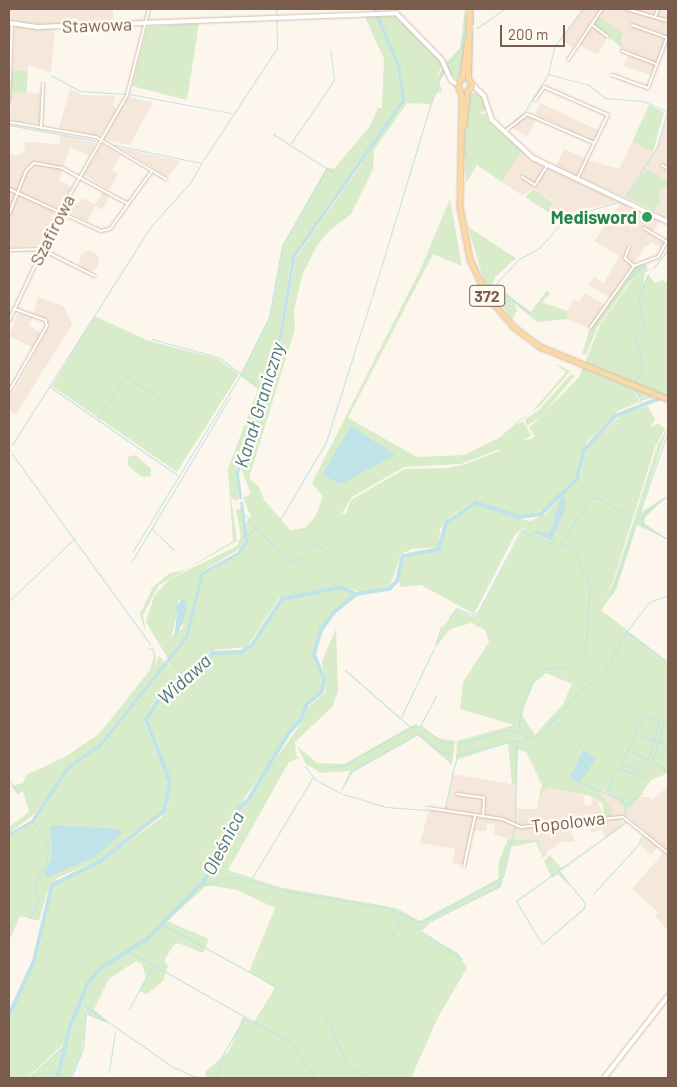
<!DOCTYPE html>
<meta charset="utf-8">
<style>
body{margin:0}
#map{position:relative;width:677px;height:1087px;overflow:hidden;background:#fdf6ec;font-family:Barlow,sans-serif}
div>[style]{position:absolute}
.residential>*{inset:0;background:#f5e8da;transform-origin:0 0}
.round{border-radius:50%}
.green>*{inset:0;background:#d8ecc9;transform-origin:0 0}
.water>*{inset:0;background:#bfe3e8}
.stream>*{height:1px;margin:-0.5px;padding:0 0.5px;transform-origin:0.5px;border-radius:0.5px;background:#bfe3e8}
.canal>*{height:2.5px;margin:-1.25px;padding:0 1.25px;transform-origin:1.25px;border-radius:1.25px;background:#bfe3e8}
.river>*{height:4px;margin:-2px;padding:0 2px;transform-origin:2px;border-radius:2px;background:#bfe3e8}
.roads{filter:drop-shadow(0 0 1px #d1beb0) drop-shadow(0 0 1px #d1beb0)}
.street>*{height:2px;margin:-1px;padding:0 1px;transform-origin:1px;border-radius:1px;background:#fff}
.secondary>*{height:4px;margin:-2px;padding:0 2px;transform-origin:2px;border-radius:2px;background:#fff}
.primary>*{height:4.5px;margin:-2.25px;padding:0 2.25px;transform-origin:2.25px;border-radius:2.25px;background:#fbd9a5}
.dots>*{width:14px;height:14px;translate:-50% -50%;box-sizing:border-box;border:2px solid #fffaf3;border-radius:50%}
span{translate:-50% -50%;white-space:nowrap;text-align:center;line-height:1.15;-webkit-text-stroke:5px #fffaf3;paint-order:stroke}
.shield-label span{padding:1px 4px;background:#fffaf3;border:1px solid;border-radius:4px;-webkit-text-stroke-width:0}
.shield-label{font-size:16px;color:#7a5c4d;font-weight:700}
.street-label{font-size:18px;color:#7a5c4d}
.leisure-label{font-size:18px;color:#27864d;font-weight:700}
.right{translate:-100% -50%;text-align:right}
.water-label{font-size:19px;color:#437c86;font-style:italic}
.frame{position:absolute;inset:0;border:10px solid #7a5c4d;pointer-events:none}
.scale{position:absolute;left:500px;top:25px;width:65px;height:22px;box-sizing:border-box;border:2px solid #7a5c4d;border-top:0;padding-left:6px;font-size:15px;line-height:18px;white-space:nowrap;color:#7a5c4d;-webkit-text-stroke:4px #fffaf3;paint-order:stroke}
</style>
<div id="map">
<div class="residential">
<i style="clip-path:polygon(9px 9px,113px 9px,114px 23px,27px 25px,9px 20px)"></i>
<i style="clip-path:polygon(582px 9px,600px 9px,573px 48px,560px 39px)"></i>
<i style="clip-path:polygon(603px 9px,668px 9px,668px 33px,651px 75px,624px 66px,628px 55px,619px 52px,624px 39px,598px 16px)"></i>
<i style="clip-path:polygon(15px 25px,55px 28px,51px 72px,28px 65px,28px 71px,12px 70px)"></i>
<i style="clip-path:polygon(592px 25px,607px 37px,598px 55px,578px 44px)"></i>
<i style="clip-path:polygon(70px 89px,83px 95px,115px 96px,113px 105px,118px 109px,100px 136px,59px 128px)"></i>
<i style="left:11px;top:92px;width:30px;height:30px;rotate:2deg"></i>
<i style="clip-path:polygon(128px 97px,153px 102px,130px 145px,103px 139px)"></i>
<i style="left:540px;top:103px;width:65px;height:12px;rotate:25deg"></i>
<i style="clip-path:polygon(668px 110px,668px 181px,646px 169px,626px 197px,579px 177px,588px 160px,619px 169px,632px 142px,655px 153px)"></i>
<i style="clip-path:polygon(526px 116px,536px 119px,527px 137px,511px 127px)"></i>
<i style="clip-path:polygon(61px 135px,96px 143px,89px 156px,70px 147px,59px 180px,72px 187px,40px 245px,9px 248px,9px 154px,17px 156px,24px 152px,25px 142px,59px 144px)"></i>
<i style="clip-path:polygon(102px 144px,121px 155px,112px 170px,118px 174px,109px 190px,83px 174px)"></i>
<i style="clip-path:polygon(121px 148px,181px 161px,167px 177px)"></i>
<i style="left:564px;top:149px;width:24px;height:20px;rotate:24deg"></i>
<i style="clip-path:polygon(522px 150px,543px 166px,638px 208px,660px 221px,653px 232px,643px 229px,664px 242px,660px 248px,653px 242px,645px 247px,610px 298px,589px 285px,594px 277px,604px 283px,619px 256px,594px 241px,622px 201px,575px 212px,561px 221px,548px 212px,553px 202px,532px 188px,523px 196px,502px 182px)"></i>
<i style="clip-path:polygon(664px 186px,668px 188px,668px 219px,654px 211px,661px 202px,657px 193px)"></i>
<i style="clip-path:polygon(103px 191px,110px 195px,102px 210px,95px 206px,87px 222px,66px 211px,70px 199px,78px 204px,82px 198px,95px 205px)"></i>
<i class="round" style="left:79px;top:251px;width:20px;height:20px"></i>
<i style="clip-path:polygon(585px 293px,605px 305px,589px 328px,564px 318px,574px 298px,579px 302px)"></i>
<i style="clip-path:polygon(38px 297px,64px 306px,72px 325px,16px 414px,9px 411px,9px 394px,14px 392px,49px 326px,47px 319px,33px 314px)"></i>
<i style="clip-path:polygon(18px 312px,33px 318px,29px 326px,42px 333px,34px 348px,9px 336px)"></i>
<i style="clip-path:polygon(452px 774px,517px 785px,517px 809px,537px 809px,539px 796px,549px 788px,583px 795px,585px 806px,592px 804px,591px 796px,596px 798px,605px 817px,567px 822px,575px 842px,561px 842px,542px 855px,539px 840px,508px 839px,494px 834px,495px 825px,487px 824px,486px 831px,473px 831px,465px 866px,452px 863px,455px 849px,420px 843px,429px 810px,445px 812px)"></i>
<i style="clip-path:polygon(667px 787px,668px 788px,668px 930px,655px 916px,658px 912px,632px 889px,664px 852px,658px 847px,651px 855px,639px 844px,647px 833px,628px 817px,613px 816px,598px 793px,606px 792px,633px 807px,637px 798px,645px 796px,652px 800px)"></i>
<i style="clip-path:polygon(619px 818px,625px 824px,605px 839px,602px 829px,591px 833px,588px 821px)"></i>
</div>
<div class="green">
<i style="clip-path:polygon(465px 9px,467px 30px,461px 72px,457px 79px,449px 74px,446px 63px,460px 48px)"></i>
<i style="clip-path:polygon(evenodd,396px 14px,438px 58px,442px 66px,434px 81px,443px 68px,445px 73px,439px 82px,442px 92px,435px 93px,432px 104px,407px 103px,374px 150px,373px 169px,351px 214px,329px 231px,316px 247px,302px 276px,294px 310px,295px 329px,249px 478px,258px 486px,265px 501px,290px 530px,305px 528px,315px 517px,323px 497px,312px 483px,421px 268px,450px 199px,462px 266px,433px 254px,348px 418px,417px 457px,464px 455px,499px 438px,518px 421px,531px 413px,566px 372px,554px 363px,570px 371px,539px 407px,516px 424px,524px 422px,531px 436px,522px 440px,531px 439px,535px 436px,529px 428px,579px 377px,600px 325px,632px 280px,645px 273px,643px 284px,648px 275px,655px 283px,663px 280px,666px 283px,668px 274px,668px 393px,642px 401px,634px 392px,640px 402px,619px 410px,586px 443px,577px 475px,546px 509px,524px 516px,473px 502px,447px 519px,440px 529px,439px 547px,412px 549px,401px 554px,390px 586px,360px 592px,341px 585px,279px 598px,247px 647px,214px 650px,202px 657px,188px 678px,171px 685px,155px 699px,146px 716px,144px 722px,168px 782px,162px 811px,101px 859px,57px 878px,47px 893px,39px 921px,20px 916px,9px 941px,9px 835px,32px 821px,69px 766px,99px 747px,167px 663px,170px 668px,168px 662px,188px 635px,202px 575px,237px 555px,247px 543px,246px 522px,251px 517px,243px 498px,251px 494px,241px 468px,279px 355px,295px 259px,362px 163px,359px 161px,291px 261px,277px 349px,237px 467px,238px 501px,231px 498px,237px 541px,159px 585px,143px 615px,146px 634px,140px 614px,153px 587px,170px 573px,185px 570px,233px 541px,228px 469px,258px 389px,240px 376px,270px 316px,283px 245px,327px 167px,334px 169px,370px 126px,378px 108px,382px 108px,384px 59px,364px 15px,396px 14px,497px 450px,502px 450px,466px 464px,448px 468px,405px 469px,351px 500px,346px 514px,342px 513px,352px 497px,404px 467px,461px 464px,497px 450px)"></i>
<i style="clip-path:polygon(598px 16px,622px 32px,622px 48px,593px 24px)"></i>
<i style="clip-path:polygon(199px 23px,187px 100px,132px 86px,147px 27px)"></i>
<i style="left:12px;top:70px;width:16px;height:22px;rotate:4deg"></i>
<i style="clip-path:polygon(475px 92px,484px 99px,486px 109px,480px 114px,486px 114px,488px 121px,522px 150px,502px 182px,477px 165px,466px 183px,465px 157px,461px 157px,468px 97px)"></i>
<i style="clip-path:polygon(649px 105px,664px 112px,653px 152px,632px 142px)"></i>
<i style="clip-path:polygon(646px 169px,668px 181px,668px 188px,664px 186px,658px 193px,661px 202px,654px 211px,626px 197px)"></i>
<i style="clip-path:polygon(533px 189px,553px 203px,548px 212px,525px 197px)"></i>
<i style="clip-path:polygon(468px 227px,516px 258px,495px 277px,492px 288px,506px 297px,500px 289px,531px 312px,547px 290px,550px 294px,542px 302px,567px 311px,567px 319px,537px 322px,514px 303px,517px 310px,512px 319px,484px 281px)"></i>
<i style="clip-path:polygon(645px 263px,648px 271px,630px 281px,597px 328px,586px 355px,582px 354px,589px 331px,634px 268px)"></i>
<i style="clip-path:polygon(94px 316px,149px 341px,216px 358px,239px 374px,177px 472px,52px 386px)"></i>
<i style="clip-path:polygon(571px 374px,575px 376px,572px 379px,542px 415px,527px 426px,525px 419px,538px 411px)"></i>
<i style="clip-path:polygon(evenodd,648px 406px,655px 419px,650px 428px,658px 423px,665px 429px,655px 447px,613px 582px,600px 604px,614px 582px,657px 447px,668px 426px,640px 513px,666px 496px,644px 519px,645px 524px,668px 540px,637px 525px,616px 590px,601px 610px,668px 662px,668px 773px,651px 780px,630px 810px,605px 791px,599px 792px,611px 808px,613px 816px,605px 817px,602px 803px,591px 796px,549px 788px,539px 796px,542px 785px,526px 752px,518px 750px,517px 785px,512px 784px,508px 743px,456px 760px,457px 741px,514px 725px,460px 709px,463px 682px,489px 642px,485px 630px,471px 623px,450px 629px,436px 647px,441px 630px,456px 609px,473px 617px,478px 614px,525px 526px,515px 535px,474px 614px,421px 585px,400px 587px,398px 573px,407px 555px,441px 550px,445px 526px,478px 504px,520px 519px,531px 521px,547px 513px,581px 475px,586px 451px,592px 443px,622px 414px,648px 406px,546px 673px,572px 684px,563px 704px,535px 735px,522px 715px,523px 710px,534px 683px,546px 673px)"></i>
<i style="clip-path:polygon(135px 455px,151px 469px,151px 476px,142px 477px,128px 466px,128px 457px)"></i>
<i style="clip-path:polygon(evenodd,241px 508px,246px 531px,244px 546px,203px 571px,186px 636px,168px 659px,146px 622px,154px 596px,170px 579px,237px 546px,241px 536px,236px 510px,241px 508px,179px 600px,187px 604px,184px 621px,182px 629px,172px 636px,177px 613px,174px 610px,179px 600px)"></i>
<i style="clip-path:polygon(342px 588px,353px 594px,330px 614px,313px 652px,321px 675px,322px 691px,305px 705px,298px 722px,239px 806px,204px 879px,148px 937px,112px 963px,97px 969px,82px 993px,64px 1044px,27px 1078px,9px 1078px,9px 1019px,38px 955px,53px 886px,101px 862px,162px 817px,168px 805px,171px 781px,148px 721px,155px 705px,172px 689px,192px 678px,213px 654px,235px 654px,249px 650px,284px 600px)"></i>
<i style="clip-path:polygon(336px 629px,338px 692px,332px 707px,295px 742px,296px 755px,305px 765px,298px 758px,289px 762px,228px 870px,279px 887px,396px 908px,420px 921px,498px 879px,499px 861px,508px 839px,539px 840px,542px 854px,547px 852px,543px 858px,536px 842px,510px 847px,501px 887px,430px 921px,419px 931px,458px 953px,467px 968px,438px 1017px,411px 1078px,207px 1078px,205px 1072px,229px 1051px,243px 1017px,254px 1022px,275px 988px,249px 972px,275px 908px,237px 890px,207px 885px,167px 921px,209px 939px,203px 953px,178px 943px,173px 946px,164px 961px,168px 966px,163px 981px,147px 994px,139px 991px,146px 978px,142px 964px,136px 961px,109px 979px,94px 1009px,108px 1023px,88px 1015px,82px 999px,99px 970px,146px 941px,204px 882px,241px 807px,300px 725px,306px 709px,326px 692px,322px 661px)"></i>
<i style="clip-path:polygon(153px 647px,156px 656px,155px 666px,159px 656px,165px 663px,156px 675px,99px 745px,69px 766px,36px 813px,9px 833px,9px 827px,29px 812px,23px 791px,17px 794px,11px 786px,23px 783px,26px 775px,65px 757px,99px 734px,150px 670px,154px 656px,152px 650px,147px 650px)"></i>
<i style="clip-path:polygon(415px 724px,438px 738px,455px 741px,452px 765px,418px 735px,352px 772px,342px 790px,350px 771px,321px 773px,306px 764px,297px 746px,317px 763px,344px 764px)"></i>
<i style="clip-path:polygon(550px 855px,561px 868px,578px 859px,560px 871px,570px 887px,558px 874px,552px 878px,544px 861px)"></i>
<i style="clip-path:polygon(81px 1001px,87px 1014px,81px 1057px,70px 1078px,57px 1078px)"></i>
<i style="clip-path:polygon(63px 1047px,55px 1078px,29px 1078px)"></i>
</div>
<div class="water">
<i style="clip-path:polygon(351px 426px,395px 455px,341px 484px,322px 475px)"></i>
<i style="clip-path:polygon(562px 494px,566px 501px,564px 511px,552px 540px,530px 531px,550px 533px)"></i>
<i style="clip-path:polygon(183px 599px,187px 604px,184px 621px,174px 640px,177px 613px,173px 608px)"></i>
<i style="clip-path:polygon(583px 750px,596px 758px,580px 783px,570px 778px)"></i>
<i style="clip-path:polygon(50px 825px,119px 829px,122px 833px,95px 857px,48px 877px,44px 874px,52px 856px)"></i>
</div>
<div class="stream">
<i style="left:473px;top:9px;width:15px;rotate:90deg"></i>
<i style="left:477px;top:28px;width:33px;rotate:-35deg"></i>
<i style="left:448px;top:64px;width:21px;rotate:-51deg"></i>
<i style="left:461px;top:48px;width:16px;rotate:-79deg"></i>
<i style="left:471px;top:73px;width:41px;rotate:-88.6deg"></i>
<i style="left:548px;top:74px;width:42px;rotate:15deg"></i>
<i style="left:589px;top:85px;width:21px;rotate:39deg"></i>
<i style="left:605px;top:98px;width:38px;rotate:5deg"></i>
<i style="left:643px;top:101px;width:26px;rotate:23deg"></i>
<i style="left:51px;top:75px;width:33px;rotate:29deg"></i>
<i style="left:80px;top:91px;width:46px;rotate:3.7deg"></i>
<i style="left:130px;top:94px;width:103px;rotate:10.7deg"></i>
<i style="left:432px;top:101px;width:34px;rotate:-71deg"></i>
<i style="left:525px;top:111px;width:44px;rotate:-58.1deg"></i>
<i style="left:548px;top:74px;width:28px;rotate:-77deg"></i>
<i style="left:554px;top:47px;width:48px;rotate:-52.7deg"></i>
<i style="left:9px;top:125px;width:87px;rotate:10.5deg"></i>
<i style="left:504px;top:129px;width:26px;rotate:-39deg"></i>
<i style="left:273px;top:134px;width:70px;rotate:32.8deg"></i>
<i style="left:291px;top:143px;width:76px;rotate:-55.7deg"></i>
<i style="left:334px;top:80px;width:31px;rotate:-97deg"></i>
<i style="left:114px;top:145px;width:89px;rotate:11.7deg"></i>
<i style="left:203px;top:160px;width:134px;rotate:-56.5deg"></i>
<i style="left:277px;top:48px;width:39px;rotate:-91deg"></i>
<i style="left:335px;top:174px;width:13px;rotate:32deg"></i>
<i style="left:625px;top:197px;width:59px;rotate:-57.4deg"></i>
<i style="left:657px;top:147px;width:40px;rotate:-74deg"></i>
<i style="left:554px;top:231px;width:22px;rotate:-43deg"></i>
<i style="left:570px;top:216px;width:54px;rotate:-16.1deg"></i>
<i style="left:519px;top:259px;width:23px;rotate:-29deg"></i>
<i style="left:539px;top:248px;width:21px;rotate:-47deg"></i>
<i style="left:518px;top:260px;width:34px;rotate:133deg"></i>
<i style="left:495px;top:285px;width:45px;rotate:39.6deg"></i>
<i style="left:653px;top:268px;width:23px;rotate:-50deg"></i>
<i style="left:638px;top:269px;width:8px;rotate:-23deg"></i>
<i style="left:629px;top:279px;width:13px;rotate:-45deg"></i>
<i style="left:638px;top:270px;width:4px;rotate:-135deg"></i>
<i style="left:372px;top:297px;width:203px;rotate:-73.1deg"></i>
<i style="left:152px;top:339px;width:68px;rotate:15.3deg"></i>
<i style="left:218px;top:357px;width:46px;rotate:36.1deg"></i>
<i style="left:635px;top:383px;width:18px;rotate:-68deg"></i>
<i style="left:642px;top:366px;width:31px;rotate:-103deg"></i>
<i style="left:635px;top:336px;width:13px;rotate:-42deg"></i>
<i style="left:645px;top:327px;width:27px;rotate:-105deg"></i>
<i style="left:638px;top:301px;width:29px;rotate:-70deg"></i>
<i style="left:49px;top:386px;width:156px;rotate:34.8deg"></i>
<i style="left:635px;top:387px;width:18px;rotate:68deg"></i>
<i style="left:97px;top:420px;width:53px;rotate:-56.6deg"></i>
<i style="left:126px;top:376px;width:63px;rotate:33.9deg"></i>
<i style="left:12px;top:445px;width:259px;rotate:-57.6deg"></i>
<i style="left:151px;top:226px;width:58px;rotate:-47.8deg"></i>
<i style="left:190px;top:183px;width:24px;rotate:-60deg"></i>
<i style="left:9px;top:449px;width:2px;rotate:63deg"></i>
<i style="left:12px;top:454px;width:235px;rotate:54deg"></i>
<i style="left:616px;top:509px;width:15px;rotate:28deg"></i>
<i style="left:244px;top:514px;width:65px;rotate:47.5deg"></i>
<i style="left:288px;top:562px;width:14px;rotate:-17deg"></i>
<i style="left:301px;top:558px;width:19px;rotate:-47deg"></i>
<i style="left:314px;top:544px;width:9px;rotate:27deg"></i>
<i style="left:322px;top:548px;width:11px;rotate:-45deg"></i>
<i style="left:642px;top:520px;width:6px;rotate:-72deg"></i>
<i style="left:644px;top:514px;width:28px;rotate:-38deg"></i>
<i style="left:278px;top:523px;width:94px;rotate:-59.3deg"></i>
<i style="left:326px;top:442px;width:150px;rotate:-72.5deg"></i>
<i style="left:641px;top:523px;width:31px;rotate:31deg"></i>
<i style="left:151px;top:528px;width:32px;rotate:44deg"></i>
<i style="left:248px;top:535px;width:11px;rotate:-45deg"></i>
<i style="left:560px;top:544px;width:51px;rotate:-56.9deg"></i>
<i style="left:588px;top:501px;width:10px;rotate:-24deg"></i>
<i style="left:597px;top:497px;width:21px;rotate:31deg"></i>
<i style="left:133px;top:551px;width:207px;rotate:-58.6deg"></i>
<i style="left:241px;top:374px;width:64px;rotate:-63.8deg"></i>
<i style="left:269px;top:317px;width:72px;rotate:-79.6deg"></i>
<i style="left:282px;top:246px;width:89px;rotate:-60.3deg"></i>
<i style="left:132px;top:561px;width:191px;rotate:-59.1deg"></i>
<i style="left:611px;top:594px;width:173px;rotate:-70.7deg"></i>
<i style="left:9px;top:601px;width:91px;rotate:-43.7deg"></i>
<i style="left:455px;top:608px;width:19px;rotate:21deg"></i>
<i style="left:473px;top:615px;width:6px;rotate:-31deg"></i>
<i style="left:478px;top:612px;width:93px;rotate:-62.3deg"></i>
<i style="left:521px;top:530px;width:25px;rotate:26deg"></i>
<i style="left:544px;top:541px;width:29px;rotate:12deg"></i>
<i style="left:572px;top:547px;width:43px;rotate:65.2deg"></i>
<i style="left:590px;top:586px;width:65px;rotate:94.4deg"></i>
<i style="left:585px;top:651px;width:23px;rotate:135deg"></i>
<i style="left:569px;top:667px;width:29px;rotate:176deg"></i>
<i style="left:449px;top:617px;width:8px;rotate:-50deg"></i>
<i style="left:627px;top:632px;width:51px;rotate:36.2deg"></i>
<i style="left:435px;top:646px;width:21px;rotate:-73deg"></i>
<i style="left:345px;top:670px;width:86px;rotate:41.2deg"></i>
<i style="left:585px;top:688px;width:25px;rotate:-40deg"></i>
<i style="left:604px;top:672px;width:47px;rotate:-60.7deg"></i>
<i style="left:627px;top:631px;width:36px;rotate:-53deg"></i>
<i style="left:649px;top:602px;width:20px;rotate:-20deg"></i>
<i style="left:401px;top:717px;width:76px;rotate:-64.4deg"></i>
<i style="left:668px;top:724px;width:5px;rotate:-158deg"></i>
<i style="left:663px;top:722px;width:41px;rotate:105.4deg"></i>
<i style="left:652px;top:762px;width:18px;rotate:27deg"></i>
<i style="left:420px;top:726px;width:34px;rotate:-62deg"></i>
<i style="left:518px;top:731px;width:28px;rotate:-82deg"></i>
<i style="left:522px;top:703px;width:35px;rotate:-63deg"></i>
<i style="left:635px;top:734px;width:33px;rotate:115deg"></i>
<i style="left:621px;top:764px;width:22px;rotate:21deg"></i>
<i style="left:525px;top:738px;width:11px;rotate:-10deg"></i>
<i style="left:536px;top:736px;width:24px;rotate:-42deg"></i>
<i style="left:457px;top:744px;width:52px;rotate:-15.6deg"></i>
<i style="left:507px;top:730px;width:15px;rotate:8deg"></i>
<i style="left:522px;top:732px;width:8px;rotate:50deg"></i>
<i style="left:581px;top:747px;width:38px;rotate:-135deg"></i>
<i style="left:554px;top:720px;width:42px;rotate:-47.9deg"></i>
<i style="left:627px;top:750px;width:23px;rotate:25deg"></i>
<i style="left:648px;top:760px;width:21px;rotate:-76deg"></i>
<i style="left:653px;top:740px;width:20px;rotate:-72deg"></i>
<i style="left:659px;top:721px;width:16px;rotate:-158deg"></i>
<i style="left:644px;top:715px;width:20px;rotate:117deg"></i>
<i style="left:635px;top:733px;width:19px;rotate:21deg"></i>
<i style="left:653px;top:740px;width:16px;rotate:18deg"></i>
<i style="left:456px;top:755px;width:64px;rotate:-13.6deg"></i>
<i style="left:305px;top:766px;width:18px;rotate:52deg"></i>
<i style="left:316px;top:780px;width:27px;rotate:28deg"></i>
<i style="left:329px;top:767px;width:16px;rotate:-7deg"></i>
<i style="left:345px;top:765px;width:78px;rotate:-29.8deg"></i>
<i style="left:413px;top:726px;width:8px"></i>
<i style="left:421px;top:726px;width:25px;rotate:37deg"></i>
<i style="left:441px;top:741px;width:11px;rotate:10deg"></i>
<i style="left:452px;top:774px;width:19px;rotate:-74deg"></i>
<i style="left:9px;top:781px;width:16px;rotate:50deg"></i>
<i style="left:580px;top:783px;width:46px;rotate:21.6deg"></i>
<i style="left:623px;top:800px;width:15px;rotate:79deg"></i>
<i style="left:607px;top:789px;width:24px;rotate:-62deg"></i>
<i style="left:618px;top:768px;width:30px;rotate:21deg"></i>
<i style="left:341px;top:790px;width:22px;rotate:-60deg"></i>
<i style="left:352px;top:771px;width:76px;rotate:-29.3deg"></i>
<i style="left:418px;top:734px;width:27px;rotate:39deg"></i>
<i style="left:439px;top:751px;width:12px;rotate:14deg"></i>
<i style="left:448px;top:793px;width:18px;rotate:-77deg"></i>
<i style="left:343px;top:794px;width:45px;rotate:16.8deg"></i>
<i style="left:386px;top:807px;width:40px;rotate:4.3deg"></i>
<i style="left:448px;top:794px;width:12px;rotate:104deg"></i>
<i style="left:445px;top:806px;width:6px;rotate:45deg"></i>
<i style="left:625px;top:805px;width:21px;rotate:-35deg"></i>
<i style="left:559px;top:871px;width:41px;rotate:50.9deg"></i>
<i style="left:585px;top:903px;width:5px;rotate:101deg"></i>
<i style="left:584px;top:908px;width:55px;rotate:139.4deg"></i>
<i style="left:542px;top:944px;width:50px;rotate:-121.2deg"></i>
<i style="left:516px;top:901px;width:135px;rotate:-35.7deg"></i>
<i style="left:252px;top:878px;width:118px;rotate:-58.9deg"></i>
<i style="left:202px;top:882px;width:5px;rotate:37deg"></i>
<i style="left:206px;top:885px;width:28px;rotate:-19deg"></i>
<i style="left:232px;top:876px;width:58px;rotate:15deg"></i>
<i style="left:288px;top:891px;width:100px;rotate:9.7deg"></i>
<i style="left:387px;top:908px;width:15px;rotate:20deg"></i>
<i style="left:401px;top:913px;width:4px;rotate:104deg"></i>
<i style="left:593px;top:894px;width:65px;rotate:-47.5deg"></i>
<i style="left:637px;top:846px;width:13px;rotate:-63deg"></i>
<i style="left:404px;top:914px;width:14px;rotate:34deg"></i>
<i style="left:416px;top:922px;width:7px;rotate:-8deg"></i>
<i style="left:423px;top:921px;width:91px;rotate:-28.8deg"></i>
<i style="left:503px;top:877px;width:54px;rotate:-77.2deg"></i>
<i style="left:515px;top:824px;width:84px;rotate:-89.3deg"></i>
<i style="left:30px;top:918px;width:21px;rotate:-67deg"></i>
<i style="left:38px;top:899px;width:14px;rotate:-107deg"></i>
<i style="left:34px;top:886px;width:30px;rotate:-64deg"></i>
<i style="left:47px;top:859px;width:15px;rotate:-86deg"></i>
<i style="left:48px;top:844px;width:29px;rotate:-124deg"></i>
<i style="left:162px;top:924px;width:185px;rotate:28.8deg"></i>
<i style="left:324px;top:1013px;width:58px;rotate:65.6deg"></i>
<i style="left:348px;top:1066px;width:25px;rotate:29deg"></i>
<i style="left:393px;top:936px;width:4px;rotate:-146deg"></i>
<i style="left:390px;top:934px;width:6px;rotate:18deg"></i>
<i style="left:396px;top:936px;width:4px;rotate:-135deg"></i>
<i style="left:393px;top:933px;width:15px;rotate:-67deg"></i>
<i style="left:128px;top:951px;width:186px;rotate:29.3deg"></i>
<i style="left:290px;top:1042px;width:44px;rotate:54.2deg"></i>
<i style="left:462px;top:959px;width:51px;rotate:-145.4deg"></i>
<i style="left:420px;top:930px;width:16px;rotate:-40deg"></i>
<i style="left:432px;top:920px;width:74px;rotate:-26.6deg"></i>
<i style="left:498px;top:887px;width:6px;rotate:-72deg"></i>
<i style="left:80px;top:999px;width:9px;rotate:58deg"></i>
<i style="left:84px;top:1005px;width:108px;rotate:34.9deg"></i>
<i style="left:173px;top:1067px;width:27px;rotate:24deg"></i>
<i style="left:129px;top:1009px;width:47px;rotate:-61.8deg"></i>
<i style="left:88px;top:1014px;width:18px;rotate:22deg"></i>
<i style="left:109px;top:1072px;width:41px;rotate:-81.7deg"></i>
<i style="left:28px;top:1078px;width:50px;rotate:-41.7deg"></i>
<i style="left:71px;top:1078px;width:31px;rotate:-68deg"></i>
<i style="left:83px;top:1049px;width:41px;rotate:-85.8deg"></i>
<i style="left:215px;top:1078px;width:23px;rotate:-72deg"></i>
<i style="left:222px;top:1056px;width:44px;rotate:-59.9deg"></i>
</div>
<div class="canal">
<i style="left:240px;top:498px;width:25px;rotate:-97deg"></i>
<i style="left:237px;top:473px;width:132px;rotate:-71.8deg"></i>
<i style="left:278px;top:348px;width:92px;rotate:-80.6deg"></i>
<i style="left:293px;top:257px;width:192px;rotate:-55deg"></i>
<i style="left:403px;top:100px;width:35px;rotate:-98deg"></i>
<i style="left:398px;top:65px;width:61px;rotate:-113.2deg"></i>
<i style="left:9px;top:834px;width:26px;rotate:-29deg"></i>
<i style="left:32px;top:821px;width:66px;rotate:-56.1deg"></i>
<i style="left:69px;top:766px;width:36px;rotate:-34deg"></i>
<i style="left:99px;top:746px;width:139px;rotate:-51.4deg"></i>
<i style="left:186px;top:637px;width:66px;rotate:-76deg"></i>
<i style="left:202px;top:573px;width:41px;rotate:-29.1deg"></i>
<i style="left:238px;top:553px;width:14px;rotate:-54deg"></i>
<i style="left:246px;top:542px;width:39px;rotate:-97deg"></i>
</div>
<div class="river">
<i style="left:9px;top:1015px;width:60px;rotate:-65.2deg"></i>
<i style="left:34px;top:961px;width:78px;rotate:-76.7deg"></i>
<i style="left:52px;top:885px;width:52px;rotate:-26.1deg"></i>
<i style="left:99px;top:862px;width:83px;rotate:-38.1deg"></i>
<i style="left:164px;top:811px;width:30px;rotate:-78deg"></i>
<i style="left:170px;top:782px;width:66px;rotate:-111.2deg"></i>
<i style="left:146px;top:720px;width:27px;rotate:-59deg"></i>
<i style="left:160px;top:697px;width:35px;rotate:-31deg"></i>
<i style="left:190px;top:679px;width:35px;rotate:-49deg"></i>
<i style="left:213px;top:653px;width:28px;rotate:-2deg"></i>
<i style="left:241px;top:652px;width:13px;rotate:-32deg"></i>
<i style="left:252px;top:645px;width:55px;rotate:-56.9deg"></i>
<i style="left:282px;top:599px;width:60px;rotate:-11.5deg"></i>
<i style="left:341px;top:587px;width:17px;rotate:25deg"></i>
<i style="left:356px;top:594px;width:33px;rotate:-9deg"></i>
<i style="left:389px;top:589px;width:11px;rotate:-45deg"></i>
<i style="left:397px;top:581px;width:26px;rotate:-77deg"></i>
<i style="left:403px;top:556px;width:37px;rotate:-11deg"></i>
<i style="left:439px;top:549px;width:27px;rotate:-75deg"></i>
<i style="left:446px;top:523px;width:36px;rotate:-34deg"></i>
<i style="left:476px;top:503px;width:46px;rotate:17.7deg"></i>
<i style="left:520px;top:517px;width:21px;rotate:-8deg"></i>
<i style="left:541px;top:514px;width:50px;rotate:-44.2deg"></i>
<i style="left:577px;top:479px;width:30px;rotate:-76deg"></i>
<i style="left:584px;top:450px;width:46px;rotate:-47.6deg"></i>
<i style="left:615px;top:416px;width:57px;rotate:-21.6deg"></i>
<i style="left:57px;top:1078px;width:56px;rotate:-75.5deg"></i>
<i style="left:71px;top:1024px;width:42px;rotate:-67.7deg"></i>
<i style="left:87px;top:985px;width:20px;rotate:-53deg"></i>
<i style="left:99px;top:969px;width:57px;rotate:-32deg"></i>
<i style="left:147px;top:939px;width:83px;rotate:-45.5deg"></i>
<i style="left:205px;top:880px;width:80px;rotate:-64.7deg"></i>
<i style="left:239px;top:808px;width:12px;rotate:-42deg"></i>
<i style="left:248px;top:800px;width:81px;rotate:-58.7deg"></i>
<i style="left:290px;top:731px;width:14px;rotate:-45deg"></i>
<i style="left:300px;top:721px;width:18px;rotate:-68deg"></i>
<i style="left:307px;top:704px;width:19px;rotate:-39deg"></i>
<i style="left:322px;top:692px;width:13px;rotate:-81deg"></i>
<i style="left:324px;top:679px;width:27px;rotate:-112deg"></i>
<i style="left:314px;top:654px;width:25px;rotate:-74deg"></i>
<i style="left:321px;top:630px;width:22px;rotate:-54deg"></i>
<i style="left:334px;top:612px;width:28px;rotate:-39deg"></i>
</div>
<div class="roads">
<div class="street">
<i style="left:626px;top:9px;width:44px;rotate:15.9deg"></i>
<i style="left:655px;top:17px;width:9px;rotate:-69deg"></i>
<i style="left:591px;top:24px;width:21px;rotate:37deg"></i>
<i style="left:632px;top:25px;width:37px;rotate:20deg"></i>
<i style="left:622px;top:51px;width:36px;rotate:21deg"></i>
<i style="left:568px;top:60px;width:61px;rotate:-56.3deg"></i>
<i style="left:612px;top:75px;width:38px;rotate:20deg"></i>
<i style="left:648px;top:88px;width:57px;rotate:-69.3deg"></i>
<i style="left:535px;top:100px;width:16px;rotate:-55deg"></i>
<i style="left:544px;top:87px;width:70px;rotate:23.6deg"></i>
<i style="left:608px;top:115px;width:71px;rotate:115.8deg"></i>
<i style="left:9px;top:101px;width:78px;rotate:-87.8deg"></i>
<i style="left:9px;top:122px;width:88px;rotate:9.8deg"></i>
<i style="left:96px;top:137px;width:82px;rotate:31deg"></i>
<i style="left:41px;top:128px;width:44px;rotate:-87.4deg"></i>
<i style="left:504px;top:132px;width:29px;rotate:-38deg"></i>
<i style="left:527px;top:114px;width:73px;rotate:23.4deg"></i>
<i style="left:662px;top:165px;width:7px;rotate:34deg"></i>
<i style="left:522px;top:177px;width:15px;rotate:32deg"></i>
<i style="left:535px;top:185px;width:22px;rotate:-58deg"></i>
<i style="left:9px;top:189px;width:101px;rotate:24.5deg"></i>
<i style="left:101px;top:231px;width:9px;rotate:-13deg"></i>
<i style="left:110px;top:229px;width:31px;rotate:-54deg"></i>
<i style="left:9px;top:215px;width:47px;rotate:-68.9deg"></i>
<i style="left:26px;top:171px;width:11px;rotate:-45deg"></i>
<i style="left:34px;top:163px;width:28px;rotate:10deg"></i>
<i style="left:62px;top:168px;width:75px;rotate:28.6deg"></i>
<i style="left:128px;top:204px;width:41px;rotate:-54deg"></i>
<i style="left:644px;top:228px;width:27px;rotate:31deg"></i>
<i style="left:629px;top:247px;width:12px;rotate:110deg"></i>
<i style="left:625px;top:258px;width:12px;rotate:42deg"></i>
<i style="left:9px;top:250px;width:32px;rotate:-2deg"></i>
<i style="left:41px;top:249px;width:60px;rotate:26.6deg"></i>
<i style="left:9px;top:321px;width:123px;rotate:-64.9deg"></i>
<i style="left:61px;top:210px;width:133px;rotate:-60.1deg"></i>
<i style="left:127px;top:95px;width:89px;rotate:-75.7deg"></i>
<i style="left:590px;top:328px;width:76px;rotate:-54.6deg"></i>
<i style="left:634px;top:266px;width:26px;rotate:-21deg"></i>
<i style="left:658px;top:257px;width:21px;rotate:-61deg"></i>
<i style="left:9px;top:392px;width:76px;rotate:-60.1deg"></i>
<i style="left:47px;top:326px;width:6px;rotate:-108deg"></i>
<i style="left:45px;top:320px;width:33px;rotate:-160deg"></i>
<i style="left:457px;top:794px;width:27px;rotate:8deg"></i>
<i style="left:484px;top:798px;width:19px;rotate:93deg"></i>
<i style="left:428px;top:808px;width:75px;rotate:8.5deg"></i>
<i style="left:502px;top:819px;width:21px;rotate:23deg"></i>
<i style="left:521px;top:827px;width:102px;rotate:-5.6deg"></i>
<i style="left:623px;top:817px;width:58px;rotate:38.7deg"></i>
<i style="left:464px;top:866px;width:51px;rotate:-77.6deg"></i>
</div>
<div class="secondary">
<i style="left:9px;top:23px;width:29px;rotate:8deg"></i>
<i style="left:38px;top:27px;width:358px;rotate:-2.2deg"></i>
<i style="left:396px;top:13px;width:66px;rotate:45.6deg"></i>
<i style="left:442px;top:60px;width:22px;rotate:66deg"></i>
<i style="left:451px;top:80px;width:9px;rotate:36deg"></i>
<i style="left:472px;top:84px;width:17px;rotate:45deg"></i>
<i style="left:484px;top:96px;width:25px;rotate:72deg"></i>
<i style="left:492px;top:120px;width:56px;rotate:42.8deg"></i>
<i style="left:533px;top:158px;width:149px;rotate:25.4deg"></i>
<i style="left:604px;top:1078px;width:104px;rotate:-52deg"></i>
</div>
<div class="primary">
<i style="left:462px;top:78px;width:8px;rotate:120deg"></i>
<i style="left:458px;top:85px;width:12px;rotate:70deg"></i>
<i style="left:462px;top:96px;width:111px;rotate:91deg"></i>
<i style="left:460px;top:207px;width:53px;rotate:79.1deg"></i>
<i style="left:470px;top:259px;width:42px;rotate:64.7deg"></i>
<i style="left:488px;top:297px;width:40px;rotate:49deg"></i>
<i style="left:514px;top:327px;width:34px;rotate:37deg"></i>
<i style="left:541px;top:347px;width:137px;rotate:22.3deg"></i>
<i style="left:462px;top:78px;width:36px;rotate:-82deg"></i>
<i style="left:468px;top:78px;width:69px;rotate:-89.2deg"></i>
<i style="left:467px;top:91px;width:7px;rotate:-45deg"></i>
<i style="left:472px;top:86px;width:9px;rotate:-117deg"></i>
<i style="left:463px;top:126px;width:35px;rotate:-83deg"></i>
</div>
</div>
<div class="dots">
<i style="left:647px;top:217px;background:#2e9e5b"></i>
</div>
<div class="shield-label">
<span style="left:487px;top:296px">372</span>
</div>
<div class="street-label">
<span style="left:97px;top:25px;rotate:-2deg">Stawowa</span>
<span style="left:52px;top:230px;rotate:-63deg">Szafirowa</span>
<span style="left:568px;top:822px;rotate:-7deg">Topolowa</span>
</div>
<div class="leisure-label">
<span class="right" style="left:637px;top:217px">Medisword</span>
</div>
<div class="water-label">
<span style="left:259px;top:405px;rotate:-73deg">Kanał Graniczny</span>
<span style="left:184px;top:679px;rotate:-42deg">Widawa</span>
<span style="left:223px;top:843px;rotate:-63deg">Oleśnica</span>
</div>
<div class="frame"></div>
<div class="scale">200 m</div>
</div>
